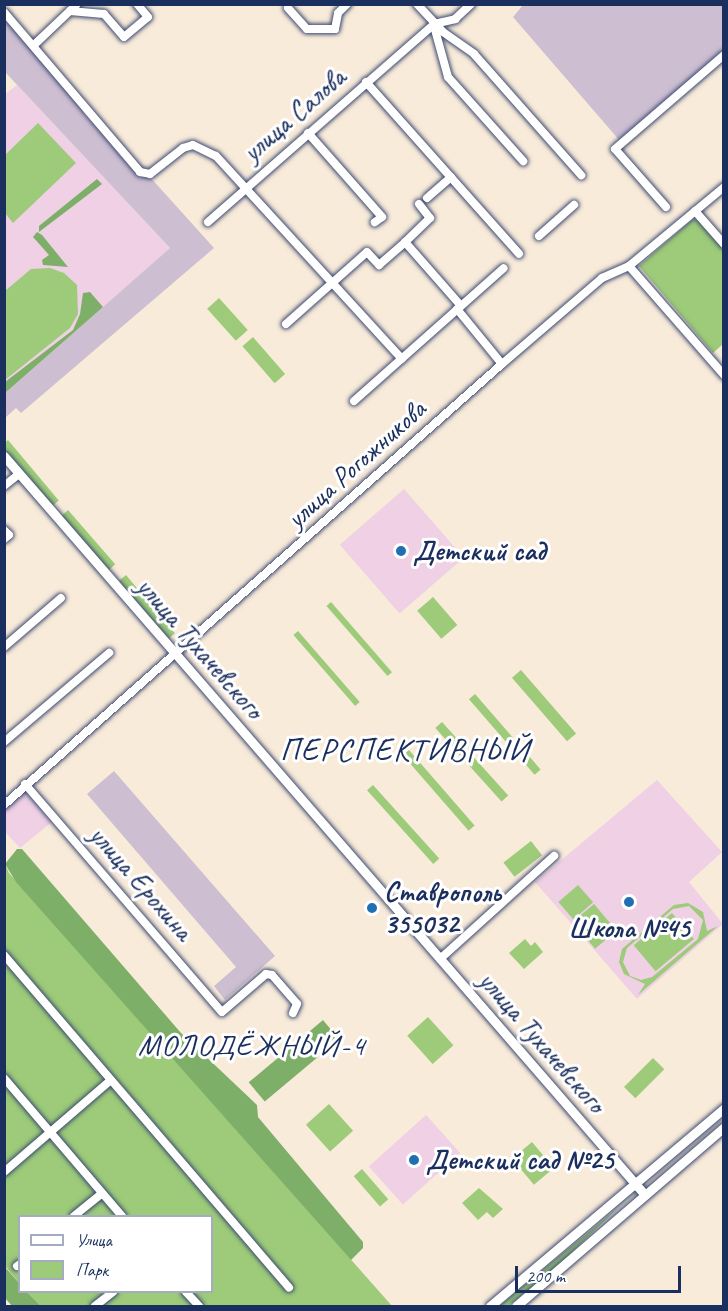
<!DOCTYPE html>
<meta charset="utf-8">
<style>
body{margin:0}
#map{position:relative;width:728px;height:1311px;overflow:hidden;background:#f9ebda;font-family:Caveat,sans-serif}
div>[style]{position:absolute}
.built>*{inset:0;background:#efd0e5;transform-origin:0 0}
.industrial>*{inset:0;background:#cdbed2}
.green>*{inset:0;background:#9dcb79;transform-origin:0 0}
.forest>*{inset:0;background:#7eaf69;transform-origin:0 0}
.roads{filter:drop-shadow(0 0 2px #3c4b71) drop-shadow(0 0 2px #3c4b71)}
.minor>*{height:8px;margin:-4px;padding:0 4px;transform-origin:4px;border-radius:4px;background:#fff}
.major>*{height:9px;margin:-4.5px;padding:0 4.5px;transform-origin:4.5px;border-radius:4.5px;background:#fff}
.dots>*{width:16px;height:16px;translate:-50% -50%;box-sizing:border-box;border:3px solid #fff;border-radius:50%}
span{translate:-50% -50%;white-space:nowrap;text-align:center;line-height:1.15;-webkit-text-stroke:6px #fff;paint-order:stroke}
.street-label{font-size:28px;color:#1b2f5e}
.poi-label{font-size:28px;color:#1b2f5e;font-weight:700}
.left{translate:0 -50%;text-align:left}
.neighbourhood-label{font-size:30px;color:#1b2f5e;letter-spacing:1.5px}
.quarter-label{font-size:32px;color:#1b2f5e;letter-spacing:1.5px}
.frame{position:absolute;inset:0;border:6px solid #1b2f5e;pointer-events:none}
.legend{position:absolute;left:18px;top:1215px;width:195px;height:78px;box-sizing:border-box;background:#fff;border:2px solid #a4acbf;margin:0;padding:8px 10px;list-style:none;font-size:18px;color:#1b2f5e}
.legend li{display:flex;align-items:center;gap:12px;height:30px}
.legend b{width:30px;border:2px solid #a4acbf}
.scale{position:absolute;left:515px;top:1266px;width:166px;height:27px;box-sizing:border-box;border:3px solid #1b2f5e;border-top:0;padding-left:8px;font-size:18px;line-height:21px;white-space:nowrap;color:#1b2f5e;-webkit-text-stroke:4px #fff;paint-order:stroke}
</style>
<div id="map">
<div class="built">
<i style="clip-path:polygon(17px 85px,170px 248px,5px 393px,4px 95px)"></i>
<i style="left:404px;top:489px;width:91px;height:85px;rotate:49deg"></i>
<i style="clip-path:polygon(657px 780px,722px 852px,689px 882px,723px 924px,637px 999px,535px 882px)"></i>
<i style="clip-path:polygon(26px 790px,53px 821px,20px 848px,5px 832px,5px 810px)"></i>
<i style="left:426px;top:1115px;width:51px;height:77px;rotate:48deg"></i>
</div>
<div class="industrial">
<i style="clip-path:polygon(523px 5px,723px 5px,723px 52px,620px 141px,513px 17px)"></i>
<i style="clip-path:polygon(8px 20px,82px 106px,84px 114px,142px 175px,150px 177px,214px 248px,21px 413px,16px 408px,5px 418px,5px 393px,170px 248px,5px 72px,5px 23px)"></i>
<i style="clip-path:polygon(114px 771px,275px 956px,225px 1000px,214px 986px,236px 967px,87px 794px)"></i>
</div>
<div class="green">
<i style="clip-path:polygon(38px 123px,76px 163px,13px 223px,5px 213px,5px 155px)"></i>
<i style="clip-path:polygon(692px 220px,699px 220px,723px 248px,723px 344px,713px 353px,639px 266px)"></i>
<i style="clip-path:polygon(50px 268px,64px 273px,77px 285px,78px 314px,70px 328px,5px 380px,5px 291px,31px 269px)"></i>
<i style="left:219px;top:298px;width:43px;height:16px;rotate:48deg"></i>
<i style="left:253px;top:337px;width:49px;height:14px;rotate:49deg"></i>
<i style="left:8px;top:440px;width:79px;height:9px;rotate:50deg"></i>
<i style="left:68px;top:510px;width:72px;height:9px;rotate:49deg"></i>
<i style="left:126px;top:575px;width:76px;height:9px;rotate:50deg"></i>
<i style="left:433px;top:597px;width:37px;height:21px;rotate:49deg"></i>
<i style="left:331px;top:602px;width:93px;height:6px;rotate:49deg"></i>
<i style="left:298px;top:631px;width:94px;height:6px;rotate:49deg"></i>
<i style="left:521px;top:670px;width:84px;height:12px;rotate:49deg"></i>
<i style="left:475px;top:694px;width:100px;height:8px;rotate:49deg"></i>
<i style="left:442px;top:722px;width:99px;height:9px;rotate:48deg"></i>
<i style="left:409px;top:750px;width:100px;height:8px;rotate:49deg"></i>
<i style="left:373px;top:785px;width:99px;height:8px;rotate:48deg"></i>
<i style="left:531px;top:841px;width:18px;height:35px;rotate:52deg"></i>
<i style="clip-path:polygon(5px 864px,9px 873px,392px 1306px,41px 1306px,27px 1292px,212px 1292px,212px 1216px,20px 1216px,19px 1283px,5px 1266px)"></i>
<i style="left:578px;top:885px;width:23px;height:26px;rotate:49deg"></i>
<i style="clip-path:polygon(evenodd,688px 903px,703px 912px,707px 931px,718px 926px,638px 995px,645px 984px,624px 974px,619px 962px,622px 949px,674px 905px,688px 903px,689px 906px,703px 920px,698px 939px,652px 977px,641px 980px,630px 976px,623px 962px,627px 948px,673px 909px,689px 906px)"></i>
<i style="left:594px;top:904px;width:35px;height:28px;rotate:50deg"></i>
<i style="left:672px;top:913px;width:34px;height:50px;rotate:50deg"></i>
<i style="clip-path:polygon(525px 939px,531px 946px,535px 942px,543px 952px,524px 969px,509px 953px)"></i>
<i style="left:428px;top:1017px;width:38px;height:28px;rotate:48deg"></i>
<i style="left:653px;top:1058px;width:16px;height:41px;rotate:45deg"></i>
<i style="left:329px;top:1104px;width:36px;height:31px;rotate:48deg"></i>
<i style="left:532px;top:1142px;width:34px;height:26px;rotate:50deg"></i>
<i style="left:362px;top:1169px;width:40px;height:11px;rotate:49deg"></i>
<i style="clip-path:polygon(479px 1188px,503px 1209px,493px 1218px,487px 1212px,478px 1220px,462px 1203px)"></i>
<i style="clip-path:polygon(619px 1207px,549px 1274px,508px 1306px,499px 1306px)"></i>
</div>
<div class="forest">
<i style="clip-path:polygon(97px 179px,102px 184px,39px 232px,39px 226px)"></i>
<i style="clip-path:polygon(37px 232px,42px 235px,68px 267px,43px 265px,42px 260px,49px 255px,33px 237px)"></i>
<i style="clip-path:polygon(90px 292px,103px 307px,5px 393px,5px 382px,73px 330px,80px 314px,83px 293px)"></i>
<i style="clip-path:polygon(17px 849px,22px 849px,181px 1033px,257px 1105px,258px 1117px,363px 1242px,363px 1248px,351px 1260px,16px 882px,5px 864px)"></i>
<i style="left:323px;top:1020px;width:25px;height:97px;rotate:50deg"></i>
<i style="clip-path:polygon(4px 1266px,19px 1283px,20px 1292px,27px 1292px,41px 1306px,12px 1306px,5px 1298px)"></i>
</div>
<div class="roads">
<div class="minor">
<i style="left:417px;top:4px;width:38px;rotate:47deg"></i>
<i style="left:443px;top:32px;width:38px;rotate:35deg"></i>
<i style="left:474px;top:54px;width:162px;rotate:48.5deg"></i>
<i style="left:288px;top:8px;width:28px;rotate:48deg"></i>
<i style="left:307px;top:29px;width:28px"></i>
<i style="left:335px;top:29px;width:16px;rotate:-79deg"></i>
<i style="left:338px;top:13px;width:13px;rotate:-45deg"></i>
<i style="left:70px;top:11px;width:34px;rotate:5deg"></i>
<i style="left:104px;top:14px;width:30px;rotate:49deg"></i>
<i style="left:124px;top:37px;width:31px;rotate:-40deg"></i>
<i style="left:148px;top:17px;width:17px;rotate:-130deg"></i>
<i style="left:4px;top:12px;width:210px;rotate:49.6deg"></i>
<i style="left:140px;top:172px;width:10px;rotate:11deg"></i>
<i style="left:150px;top:174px;width:42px;rotate:-38.2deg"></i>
<i style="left:183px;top:148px;width:10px;rotate:-17deg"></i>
<i style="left:193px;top:145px;width:25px;rotate:26deg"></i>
<i style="left:216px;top:156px;width:275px;rotate:47.5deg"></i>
<i style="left:434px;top:26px;width:53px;rotate:74.6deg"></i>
<i style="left:448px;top:77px;width:113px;rotate:48.2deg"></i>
<i style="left:34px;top:45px;width:59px;rotate:-43.6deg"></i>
<i style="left:366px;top:82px;width:230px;rotate:48.3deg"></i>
<i style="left:308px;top:133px;width:112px;rotate:48.6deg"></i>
<i style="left:382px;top:217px;width:9px;rotate:144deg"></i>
<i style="left:427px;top:198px;width:32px;rotate:-41deg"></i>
<i style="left:419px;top:204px;width:18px;rotate:52deg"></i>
<i style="left:430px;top:218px;width:35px;rotate:136deg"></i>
<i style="left:405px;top:242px;width:85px;rotate:48.8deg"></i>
<i style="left:666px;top:207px;width:77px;rotate:-131.3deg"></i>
<i style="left:615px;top:149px;width:144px;rotate:-40.8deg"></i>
<i style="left:695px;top:211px;width:44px;rotate:48.7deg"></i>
<i style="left:208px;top:222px;width:300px;rotate:-41.2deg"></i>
<i style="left:434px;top:24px;width:22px;rotate:-13deg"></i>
<i style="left:455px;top:19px;width:22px;rotate:-43deg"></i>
<i style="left:539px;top:236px;width:47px;rotate:-41.5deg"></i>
<i style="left:629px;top:266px;width:145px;rotate:48.9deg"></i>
<i style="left:457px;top:309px;width:71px;rotate:50.7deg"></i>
<i style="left:286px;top:324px;width:108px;rotate:-41.6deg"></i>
<i style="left:367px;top:252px;width:18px;rotate:47deg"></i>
<i style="left:379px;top:265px;width:35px;rotate:-41deg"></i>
<i style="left:354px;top:401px;width:200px;rotate:-41.6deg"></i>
<i style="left:4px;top:486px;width:19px;rotate:-39deg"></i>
<i style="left:4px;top:530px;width:7px;rotate:45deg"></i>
<i style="left:9px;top:535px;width:6px;rotate:141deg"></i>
<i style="left:4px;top:647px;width:75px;rotate:-40.7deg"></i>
<i style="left:4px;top:742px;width:138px;rotate:-40.3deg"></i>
<i style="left:25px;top:784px;width:301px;rotate:49.2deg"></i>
<i style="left:222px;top:1012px;width:58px;rotate:-40.8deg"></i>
<i style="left:266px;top:974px;width:6px;rotate:9deg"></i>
<i style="left:272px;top:975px;width:38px;rotate:49deg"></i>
<i style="left:297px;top:1004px;width:10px;rotate:114deg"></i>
<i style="left:4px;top:805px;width:665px;rotate:-41.53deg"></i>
<i style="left:502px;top:364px;width:132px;rotate:-40.7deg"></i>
<i style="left:602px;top:278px;width:30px;rotate:-24deg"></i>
<i style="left:629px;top:266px;width:124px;rotate:-39.7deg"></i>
<i style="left:4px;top:955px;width:438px;rotate:49.4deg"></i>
<i style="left:440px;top:959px;width:154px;rotate:-42.1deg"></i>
<i style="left:4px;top:1078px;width:182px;rotate:49.5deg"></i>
<i style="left:4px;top:1172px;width:141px;rotate:-40.7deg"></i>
<i style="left:74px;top:1216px;width:36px;rotate:-39deg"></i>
<i style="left:17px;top:1266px;width:4px;rotate:-34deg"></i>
<i style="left:186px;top:1292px;width:19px;rotate:47deg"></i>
<i style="left:95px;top:1306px;width:23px;rotate:-38deg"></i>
</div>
<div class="major">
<i style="left:4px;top:456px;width:978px;rotate:49.06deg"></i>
<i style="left:490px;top:1306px;width:307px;rotate:-40.2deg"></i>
<i style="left:516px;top:1306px;width:274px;rotate:-40.7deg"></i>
</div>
</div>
<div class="dots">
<i style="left:401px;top:551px;background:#1f6fb2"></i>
<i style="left:629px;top:902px;background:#1f6fb2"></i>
<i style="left:372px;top:908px;background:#1f6fb2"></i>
<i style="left:414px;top:1160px;background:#1f6fb2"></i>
</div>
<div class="street-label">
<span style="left:294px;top:115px;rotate:-41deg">улица Салова</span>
<span style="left:356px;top:464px;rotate:-42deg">улица Рогожникова</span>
<span style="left:200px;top:648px;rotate:49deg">улица Тухачевского</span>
<span style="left:141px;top:883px;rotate:49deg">улица Ерохина</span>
<span style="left:542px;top:1042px;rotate:49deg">улица Тухачевского</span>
</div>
<div class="poi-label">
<span class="left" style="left:413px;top:551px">Детский сад</span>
<span class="left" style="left:384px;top:908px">Ставрополь<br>355032</span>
<span style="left:629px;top:928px">Школа №45</span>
<span class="left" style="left:426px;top:1160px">Детский сад №25</span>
</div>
<div class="neighbourhood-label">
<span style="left:252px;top:1045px">МОЛОДЁЖНЫЙ-4</span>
</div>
<div class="quarter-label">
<span style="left:405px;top:750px">ПЕРСПЕКТИВНЫЙ</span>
</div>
<div class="frame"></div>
<ul class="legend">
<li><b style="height:8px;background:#fff"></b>Улица</li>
<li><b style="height:16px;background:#9dcb79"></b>Парк</li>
</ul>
<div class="scale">200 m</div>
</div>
